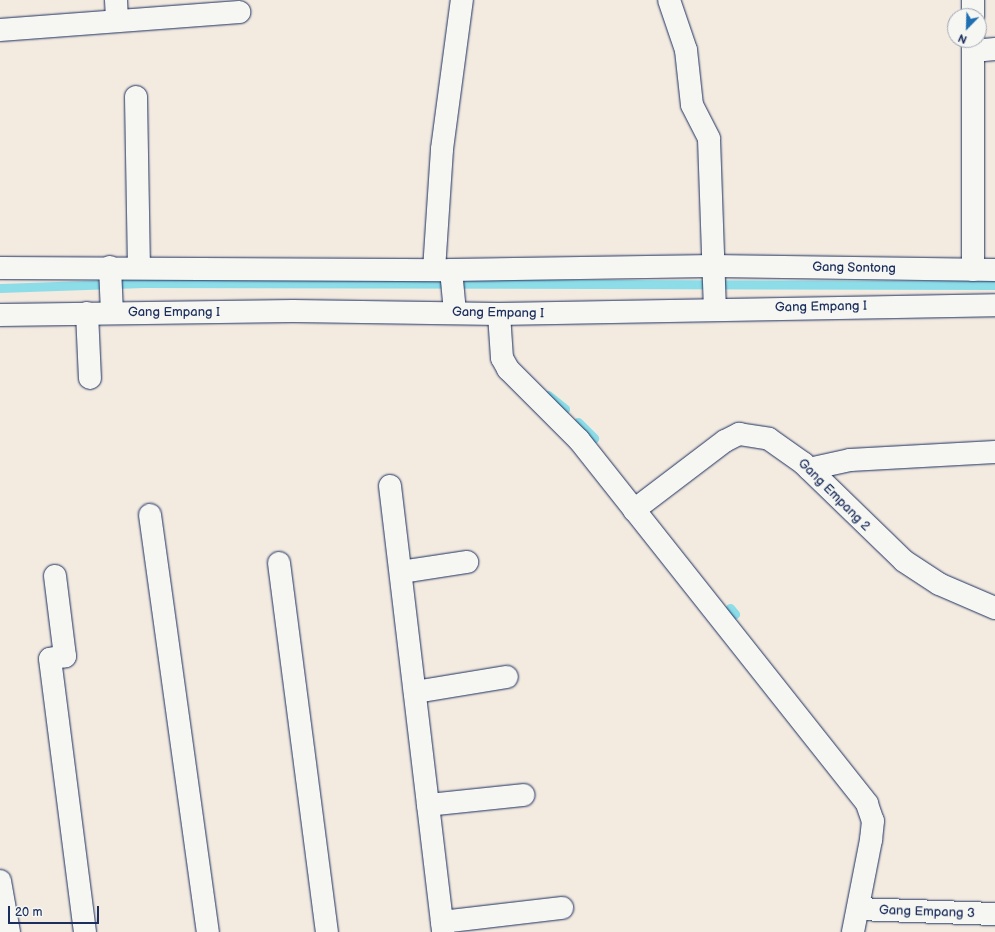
<!DOCTYPE html>
<style>
body{margin:0}
#map{position:relative;width:995px;height:932px;overflow:hidden;background:#f3eae0;font-family:"Balsamiq Sans",sans-serif}
div>[style]{position:absolute}
.stream>*{height:9px;margin:-4.5px;padding:0 4.5px;transform-origin:4.5px;border-radius:4.5px;background:#8ddde8}
.roads{filter:drop-shadow(0 0 1px #1b2f5e) drop-shadow(0 0 1px #1b2f5e)}
.minor>*{height:22px;margin:-11px;padding:0 11px;transform-origin:11px;border-radius:11px;background:#f6f6f2}
span{translate:-50% -50%;white-space:nowrap;text-align:center;line-height:1.15;-webkit-text-stroke:3px #f6f6f2;paint-order:stroke}
.street-label{font-size:13px;color:#1b2f5e}
.north{position:absolute;left:947px;top:8px;width:40px;height:40px;box-sizing:border-box;background:#f6f6f2;border:1px solid #9ea6b7;border-radius:50%;rotate:203deg;font-size:11px;font-weight:700;line-height:16px;text-align:center;color:#1b2f5e}
.north::after{content:'';display:block;margin:auto;width:14px;height:18px;background:#1f6fb2;clip-path:polygon(50% 0,100% 100%,50% 72%,0 100%)}
.scale{position:absolute;left:8px;top:906px;width:91px;height:18px;box-sizing:border-box;border:2px solid #1b2f5e;border-top:0;padding-left:5px;font-size:12px;line-height:14px;white-space:nowrap;color:#1b2f5e;-webkit-text-stroke:3px #f6f6f2;paint-order:stroke}
</style>
<div id="map">
<div class="stream">
<i style="left:0;top:288px;width:143px;rotate:-2deg"></i>
<i style="left:143px;top:283px;width:852px;rotate:0.13deg"></i>
<i style="left:548px;top:395px;width:22px;rotate:39deg"></i>
<i style="left:578px;top:422px;width:23px;rotate:45deg"></i>
<i style="left:730px;top:608px;width:8px;rotate:50deg"></i>
</div>
<div class="roads">
<div class="minor">
<i style="left:116px;top:0;width:19px;rotate:87deg"></i>
<i style="left:669px;top:0;width:53px;rotate:71.2deg"></i>
<i style="left:686px;top:50px;width:55px;rotate:83.8deg"></i>
<i style="left:692px;top:105px;width:38px;rotate:63deg"></i>
<i style="left:709px;top:139px;width:169px;rotate:88deg"></i>
<i style="left:973px;top:16px;width:16px;rotate:-90deg"></i>
<i style="left:0;top:30px;width:240px;rotate:-4.3deg"></i>
<i style="left:973px;top:51px;width:22px;rotate:-5deg"></i>
<i style="left:136px;top:97px;width:169px;rotate:89deg"></i>
<i style="left:110px;top:267px;width:45px;rotate:87.5deg"></i>
<i style="left:0;top:268px;width:451px;rotate:0.3deg"></i>
<i style="left:451px;top:270px;width:262px;rotate:-0.9deg"></i>
<i style="left:713px;top:266px;width:282px;rotate:0.8deg"></i>
<i style="left:434px;top:270px;width:121px;rotate:-86.2deg"></i>
<i style="left:442px;top:149px;width:150px;rotate:-82.4deg"></i>
<i style="left:451px;top:270px;width:42px;rotate:84.6deg"></i>
<i style="left:973px;top:270px;width:230px;rotate:-90deg"></i>
<i style="left:87px;top:313px;width:65px;rotate:87.4deg"></i>
<i style="left:499px;top:314px;width:44px;rotate:86.1deg"></i>
<i style="left:502px;top:358px;width:13px;rotate:61deg"></i>
<i style="left:508px;top:369px;width:100px;rotate:45deg"></i>
<i style="left:579px;top:440px;width:464px;rotate:51.6deg"></i>
<i style="left:867px;top:804px;width:18px;rotate:71deg"></i>
<i style="left:873px;top:821px;width:19px;rotate:96deg"></i>
<i style="left:871px;top:840px;width:94px;rotate:101.1deg"></i>
<i style="left:0;top:315px;width:293px;rotate:-0.8deg"></i>
<i style="left:293px;top:311px;width:206px;rotate:0.8deg"></i>
<i style="left:499px;top:314px;width:496px;rotate:-1deg"></i>
<i style="left:809px;top:469px;width:42px;rotate:-12.4deg"></i>
<i style="left:850px;top:460px;width:145px;rotate:-3.2deg"></i>
<i style="left:390px;top:486px;width:449px;rotate:83.2deg"></i>
<i style="left:634px;top:510px;width:114px;rotate:-37.2deg"></i>
<i style="left:725px;top:441px;width:16px;rotate:-27deg"></i>
<i style="left:739px;top:434px;width:30px;rotate:9deg"></i>
<i style="left:769px;top:439px;width:42px;rotate:35.2deg"></i>
<i style="left:803px;top:463px;width:141px;rotate:44.1deg"></i>
<i style="left:904px;top:561px;width:42px;rotate:33.3deg"></i>
<i style="left:939px;top:584px;width:61px;rotate:23.2deg"></i>
<i style="left:150px;top:515px;width:421px;rotate:82.1deg"></i>
<i style="left:279px;top:563px;width:372px;rotate:82.6deg"></i>
<i style="left:401px;top:572px;width:67px;rotate:-8.6deg"></i>
<i style="left:55px;top:576px;width:81px;rotate:82.9deg"></i>
<i style="left:65px;top:656px;width:15px;rotate:169deg"></i>
<i style="left:50px;top:659px;width:275px;rotate:82.7deg"></i>
<i style="left:415px;top:692px;width:93px;rotate:-9.3deg"></i>
<i style="left:428px;top:805px;width:96px;rotate:-6deg"></i>
<i style="left:0;top:881px;width:52px;rotate:80deg"></i>
<i style="left:858px;top:909px;width:137px;rotate:2.1deg"></i>
<i style="left:442px;top:922px;width:121px;rotate:-6.7deg"></i>
</div>
</div>
<div class="street-label">
<span style="left:854px;top:268px;rotate:1deg">Gang Sontong</span>
<span style="left:821px;top:307px;rotate:-1deg">Gang Empang I</span>
<span style="left:174px;top:312px">Gang Empang I</span>
<span style="left:498px;top:313px;rotate:1deg">Gang Empang I</span>
<span style="left:834px;top:495px;rotate:45deg">Gang Empang 2</span>
<span style="left:927px;top:912px;rotate:2deg">Gang Empang 3</span>
</div>
<div class="north">N</div>
<div class="scale">20 m</div>
</div>
